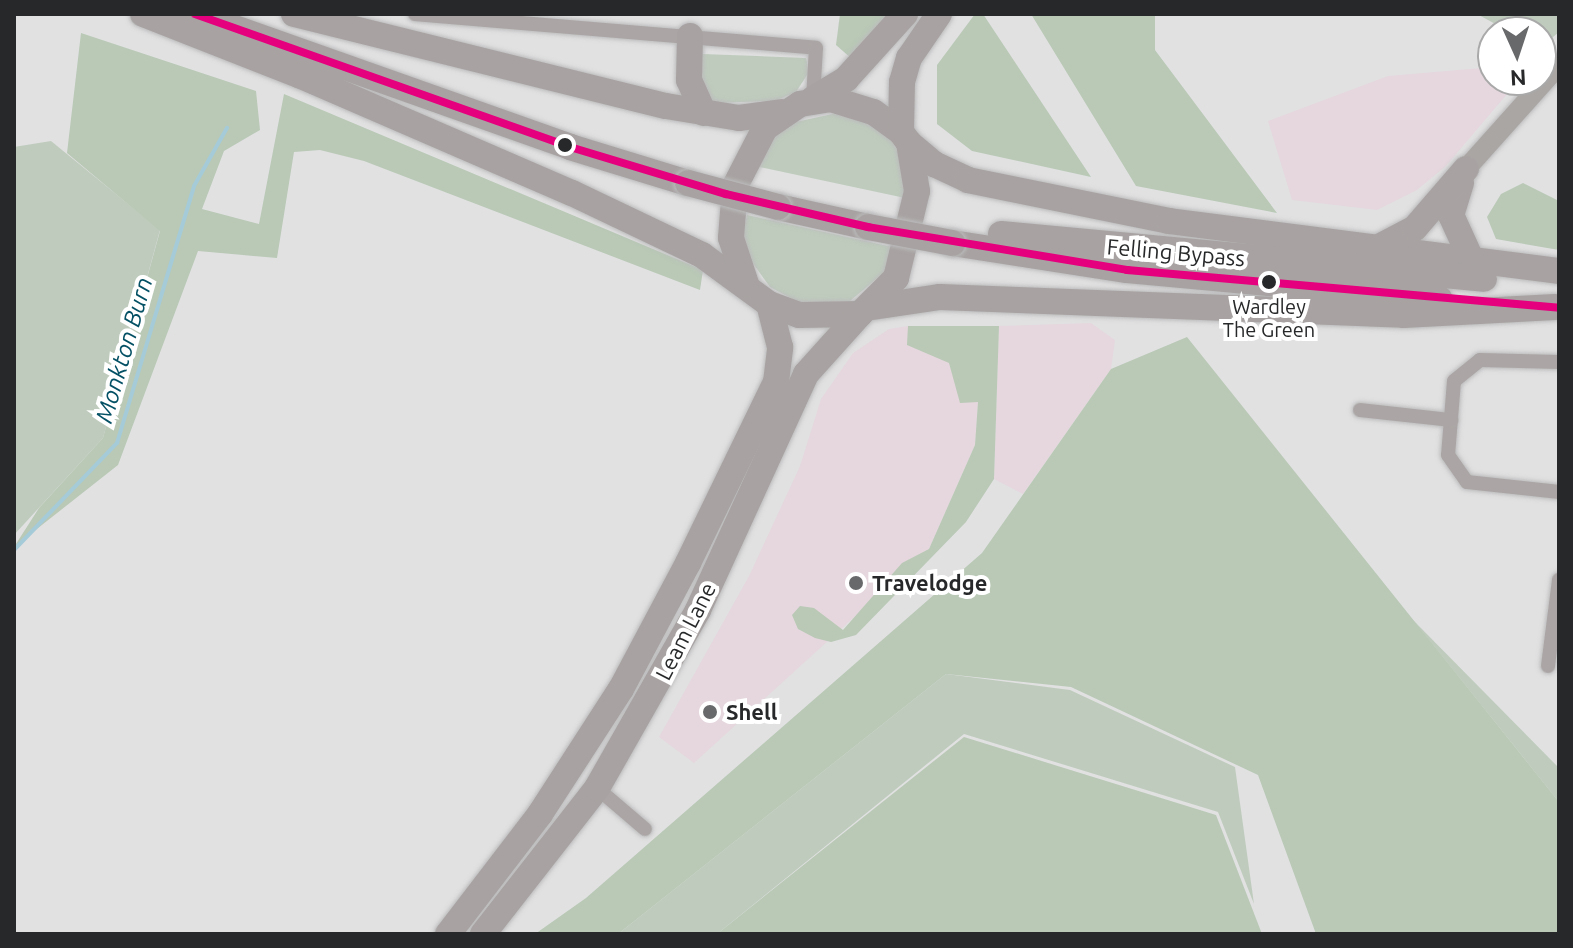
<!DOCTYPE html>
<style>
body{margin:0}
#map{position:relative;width:1573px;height:948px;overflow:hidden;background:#e1e1e2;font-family:Ubuntu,sans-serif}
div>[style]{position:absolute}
.commercial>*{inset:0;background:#e5d7dd}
.green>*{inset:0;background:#bfccbd}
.forest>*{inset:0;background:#b9c9b6}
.stream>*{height:4px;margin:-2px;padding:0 2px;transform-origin:2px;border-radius:2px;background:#a6cbd8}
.roads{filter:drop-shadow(0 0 2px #bcbcbd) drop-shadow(0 0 2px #bcbcbd)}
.street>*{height:14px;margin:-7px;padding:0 7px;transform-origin:7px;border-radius:7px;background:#aba6a5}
.secondary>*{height:20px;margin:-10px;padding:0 10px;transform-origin:10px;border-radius:10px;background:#aaa6a4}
.highway>*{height:26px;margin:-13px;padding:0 13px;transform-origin:13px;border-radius:13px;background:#a8a3a2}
.bridges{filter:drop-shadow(0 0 2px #bcbcbd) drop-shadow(0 0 2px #bcbcbd)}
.highway-bridge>*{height:26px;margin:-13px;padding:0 13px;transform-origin:13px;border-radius:13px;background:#a8a3a2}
.bus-1>*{height:8px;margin:-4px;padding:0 4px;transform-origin:4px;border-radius:4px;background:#e5007d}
.dots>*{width:22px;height:22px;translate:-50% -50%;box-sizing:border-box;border:4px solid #fff;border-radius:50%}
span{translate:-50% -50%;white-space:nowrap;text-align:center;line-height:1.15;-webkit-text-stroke:8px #fff;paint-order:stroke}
.bus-label{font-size:20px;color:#272829}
.street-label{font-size:22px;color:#272829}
.poi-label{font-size:22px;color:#272829;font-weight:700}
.left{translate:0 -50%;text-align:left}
.water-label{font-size:24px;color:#045064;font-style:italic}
.frame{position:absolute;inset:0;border:16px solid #272829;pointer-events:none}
.north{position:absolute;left:1477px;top:16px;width:80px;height:80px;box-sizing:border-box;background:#fff;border:2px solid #a9a9a9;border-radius:50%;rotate:177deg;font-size:22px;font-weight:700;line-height:32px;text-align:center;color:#272829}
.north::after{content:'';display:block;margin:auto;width:28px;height:36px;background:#68696a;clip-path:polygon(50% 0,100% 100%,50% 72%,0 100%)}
</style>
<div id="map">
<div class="commercial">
<i style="clip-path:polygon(1493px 67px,1493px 80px,1519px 80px,1446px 166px,1417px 190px,1377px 210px,1292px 200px,1268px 121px,1388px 76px)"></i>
<i style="clip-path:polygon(1091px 323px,1115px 340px,1111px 369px,1023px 494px,994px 479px,999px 326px)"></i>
<i style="clip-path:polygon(908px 326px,949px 363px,978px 401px,975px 445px,929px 549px,694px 763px,659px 737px,749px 576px,800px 466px,821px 399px,853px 353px,889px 329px)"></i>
</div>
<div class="green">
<i style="clip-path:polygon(1477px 14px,1559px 14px,1559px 32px,1541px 47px,1541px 32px,1510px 32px)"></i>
<i style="clip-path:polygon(703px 54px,806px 58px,809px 72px,796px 92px,775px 101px,714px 103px,703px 94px,696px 61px)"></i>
<i style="clip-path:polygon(837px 113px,867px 122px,892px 141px,901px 157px,905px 198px,755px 166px,767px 143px,791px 123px)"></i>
<i style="clip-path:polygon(51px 141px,160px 230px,103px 438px,14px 535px,14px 147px)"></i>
<i style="clip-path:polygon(747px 215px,897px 248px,888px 269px,850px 301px,800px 303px,770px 287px,752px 262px,743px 232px)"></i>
<i style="clip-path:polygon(1413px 620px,1559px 768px,1559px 802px)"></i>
<i style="clip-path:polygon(946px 674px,1070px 690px,1235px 767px,1254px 904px,1218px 812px,964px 734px,717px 934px,618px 934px)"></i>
</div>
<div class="forest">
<i style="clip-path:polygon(840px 14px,888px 14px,852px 59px,836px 45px)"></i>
<i style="clip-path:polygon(975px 14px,983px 14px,1091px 177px,972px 151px,937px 124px,937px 65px)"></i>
<i style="clip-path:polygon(1031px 14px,1155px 14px,1155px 50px,1277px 213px,1136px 186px)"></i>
<i style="clip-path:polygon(81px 33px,256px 91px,260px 130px,224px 151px,202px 209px,259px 224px,284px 94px,703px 270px,700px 290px,364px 161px,320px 150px,294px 152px,277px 258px,198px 251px,118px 465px,14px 547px,39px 508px,103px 438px,160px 231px,67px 153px)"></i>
<i style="clip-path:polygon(1523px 183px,1559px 201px,1559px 250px,1496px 239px,1487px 217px,1501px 194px)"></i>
<i style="clip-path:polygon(908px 326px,999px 326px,994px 479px,966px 522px,856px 635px,831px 642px,815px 638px,798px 629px,792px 615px,800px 606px,814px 608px,843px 630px,902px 563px,929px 549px,975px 445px,978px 402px,960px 403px,949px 363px,907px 345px)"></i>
<i style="clip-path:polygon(1187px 337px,1559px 802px,1559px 934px,1316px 934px,1258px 775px,1071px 687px,946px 674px,618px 934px,535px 934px,586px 898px,982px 553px,1111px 369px)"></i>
<i style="clip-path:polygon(964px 737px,1216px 815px,1262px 934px,717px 934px)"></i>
</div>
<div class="stream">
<i style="left:14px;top:550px;width:149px;rotate:-46.1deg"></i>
<i style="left:117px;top:443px;width:268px;rotate:-73.3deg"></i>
<i style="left:194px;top:186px;width:67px;rotate:-60.4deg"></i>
</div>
<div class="roads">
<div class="street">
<i style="left:415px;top:14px;width:402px;rotate:4.8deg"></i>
<i style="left:816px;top:48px;width:51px;rotate:93.4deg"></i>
<i style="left:1559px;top:362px;width:79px;rotate:-178.5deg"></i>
<i style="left:1480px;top:360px;width:33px;rotate:141deg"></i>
<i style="left:1454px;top:381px;width:74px;rotate:94.6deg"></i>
<i style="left:1448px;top:455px;width:33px;rotate:55deg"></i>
<i style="left:1467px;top:482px;width:93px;rotate:6.2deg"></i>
<i style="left:1360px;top:410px;width:92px;rotate:6.3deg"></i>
<i style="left:1548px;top:666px;width:87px;rotate:-82.7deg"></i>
<i style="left:597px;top:788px;width:63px;rotate:40.5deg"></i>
</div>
<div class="secondary">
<i style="left:1466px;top:169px;width:140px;rotate:-48.2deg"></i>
</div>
<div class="highway">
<i style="left:143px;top:14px;width:168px;rotate:21.4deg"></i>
<i style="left:299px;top:75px;width:297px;rotate:23.4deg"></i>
<i style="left:572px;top:193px;width:144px;rotate:25.5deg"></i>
<i style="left:702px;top:255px;width:83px;rotate:36.2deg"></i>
<i style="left:769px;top:304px;width:32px;rotate:20deg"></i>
<i style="left:799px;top:315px;width:61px;rotate:-0.9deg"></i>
<i style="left:860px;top:314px;width:51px;rotate:-45deg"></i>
<i style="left:896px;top:278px;width:89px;rotate:-76.4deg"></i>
<i style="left:917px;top:191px;width:49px;rotate:-99.5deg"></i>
<i style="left:909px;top:143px;width:14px;rotate:-126deg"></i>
<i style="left:901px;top:132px;width:34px;rotate:-144deg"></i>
<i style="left:873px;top:112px;width:44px;rotate:-162.8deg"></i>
<i style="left:831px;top:99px;width:31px;rotate:171deg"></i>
<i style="left:800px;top:104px;width:42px;rotate:145.6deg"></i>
<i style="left:765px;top:128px;width:65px;rotate:117.3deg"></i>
<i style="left:735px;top:186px;width:52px;rotate:94.4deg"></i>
<i style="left:731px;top:238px;width:48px;rotate:71.9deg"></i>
<i style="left:195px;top:14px;width:398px;rotate:19.5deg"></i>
<i style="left:570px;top:147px;width:123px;rotate:17deg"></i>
<i style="left:294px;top:14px;width:383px;rotate:13.9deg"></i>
<i style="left:666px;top:106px;width:74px;rotate:9.3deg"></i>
<i style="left:739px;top:118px;width:43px;rotate:-7.9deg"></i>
<i style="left:690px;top:36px;width:44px;rotate:91.3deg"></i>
<i style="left:689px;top:80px;width:36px;rotate:66deg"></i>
<i style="left:813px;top:99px;width:39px;rotate:-31deg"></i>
<i style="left:846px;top:79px;width:88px;rotate:-47.8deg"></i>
<i style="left:901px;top:132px;width:50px;rotate:-88.9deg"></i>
<i style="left:902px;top:82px;width:25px;rotate:-74deg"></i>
<i style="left:909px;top:58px;width:53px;rotate:-55.7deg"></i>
<i style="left:909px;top:143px;width:33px;rotate:40deg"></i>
<i style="left:934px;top:164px;width:38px;rotate:25deg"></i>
<i style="left:968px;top:180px;width:205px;rotate:11.5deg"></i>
<i style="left:1169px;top:221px;width:393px;rotate:7.3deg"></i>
<i style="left:1461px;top:183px;width:34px;rotate:107deg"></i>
<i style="left:1451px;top:215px;width:51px;rotate:65.5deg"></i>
<i style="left:778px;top:207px;width:92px;rotate:12.5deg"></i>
<i style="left:1001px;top:234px;width:485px;rotate:5.3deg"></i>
<i style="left:952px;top:243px;width:177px;rotate:8.8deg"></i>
<i style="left:1127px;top:270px;width:314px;rotate:5.3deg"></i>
<i style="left:1373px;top:250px;width:47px;rotate:-27.6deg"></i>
<i style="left:1415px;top:228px;width:78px;rotate:-49.2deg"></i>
<i style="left:873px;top:307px;width:68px;rotate:-8.5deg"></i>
<i style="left:940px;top:297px;width:464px;rotate:2.2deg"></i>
<i style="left:1404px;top:315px;width:151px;rotate:-3deg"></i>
<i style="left:448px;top:934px;width:151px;rotate:-52.5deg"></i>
<i style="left:540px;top:814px;width:149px;rotate:-57.1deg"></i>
<i style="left:621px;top:689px;width:143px;rotate:-62deg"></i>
<i style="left:688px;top:563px;width:201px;rotate:-64.1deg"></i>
<i style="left:776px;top:382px;width:35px;rotate:-83deg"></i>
<i style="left:780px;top:347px;width:44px;rotate:-104.3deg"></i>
<i style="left:483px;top:934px;width:185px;rotate:-52deg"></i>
<i style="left:597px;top:788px;width:205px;rotate:-60.4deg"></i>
<i style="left:698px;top:610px;width:260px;rotate:-65.4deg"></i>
<i style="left:806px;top:374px;width:81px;rotate:-48deg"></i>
</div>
</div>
<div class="bridges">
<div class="highway-bridge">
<i style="left:688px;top:183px;width:93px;rotate:14.9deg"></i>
<i style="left:868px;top:227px;width:86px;rotate:10.8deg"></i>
</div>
</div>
<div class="bus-1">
<i style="left:195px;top:14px;width:398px;rotate:19.5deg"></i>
<i style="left:570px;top:147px;width:163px;rotate:16.8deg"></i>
<i style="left:726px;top:194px;width:146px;rotate:13.1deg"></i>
<i style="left:868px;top:227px;width:263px;rotate:9.4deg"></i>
<i style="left:1127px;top:270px;width:434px;rotate:5deg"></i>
</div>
<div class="dots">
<i style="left:565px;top:145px;background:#272829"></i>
<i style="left:1269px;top:282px;background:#272829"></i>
<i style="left:856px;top:583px;background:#68696a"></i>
<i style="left:710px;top:712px;background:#68696a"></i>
</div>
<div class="bus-label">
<span style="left:1269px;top:318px">Wardley<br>The Green</span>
</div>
<div class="street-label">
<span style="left:1176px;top:252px;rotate:5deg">Felling Bypass</span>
<span style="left:685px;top:631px;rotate:-63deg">Leam Lane</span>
</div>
<div class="poi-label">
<span class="left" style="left:872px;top:583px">Travelodge</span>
<span class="left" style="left:726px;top:712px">Shell</span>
</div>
<div class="water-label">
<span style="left:124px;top:350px;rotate:-74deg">Monkton Burn</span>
</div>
<div class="frame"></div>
<div class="north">N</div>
</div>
